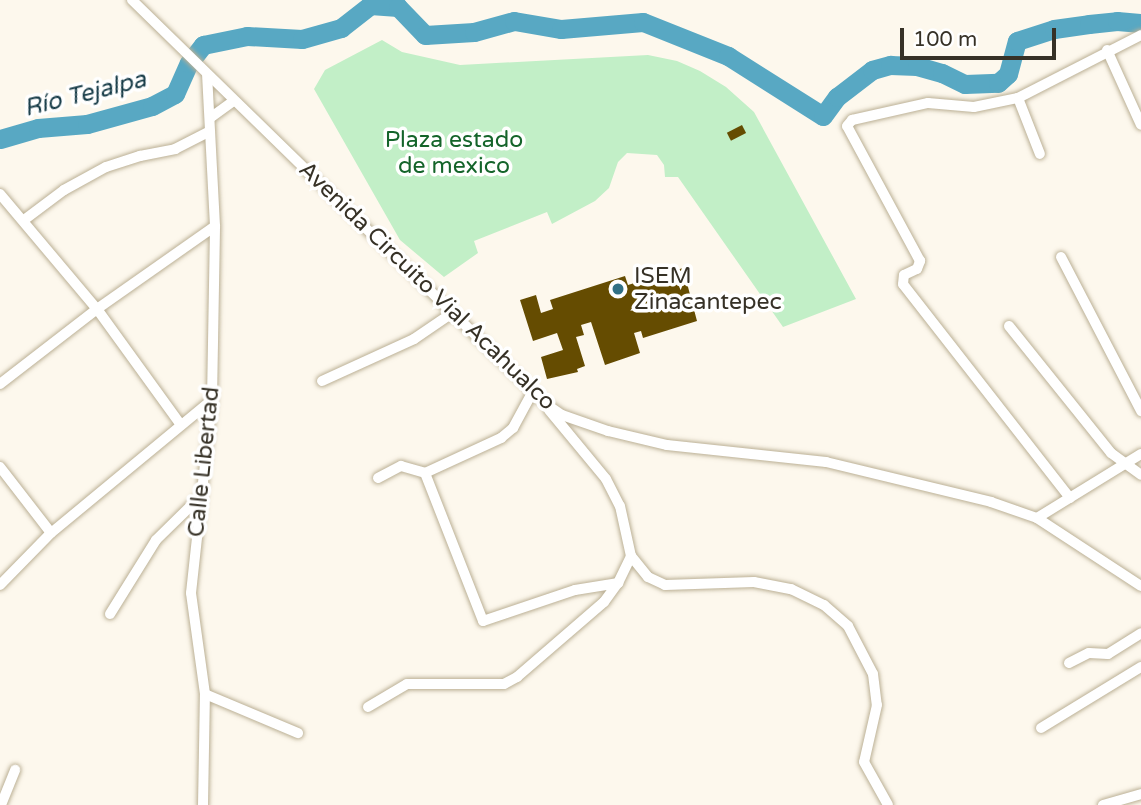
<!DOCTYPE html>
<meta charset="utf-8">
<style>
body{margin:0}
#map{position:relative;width:1141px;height:805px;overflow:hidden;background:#fdf8ed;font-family:"Varela Round",sans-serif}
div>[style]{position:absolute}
.green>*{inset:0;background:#c2efc7}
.river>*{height:19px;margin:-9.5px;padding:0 9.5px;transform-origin:9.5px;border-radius:9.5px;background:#58a8c3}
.building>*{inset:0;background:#654c01;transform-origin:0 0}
.roads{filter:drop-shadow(0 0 2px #bbb095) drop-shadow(0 0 2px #bbb095)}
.minor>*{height:10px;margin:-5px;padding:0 5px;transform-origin:5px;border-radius:5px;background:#fff}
.dots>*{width:19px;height:19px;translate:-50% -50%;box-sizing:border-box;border:4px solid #fff;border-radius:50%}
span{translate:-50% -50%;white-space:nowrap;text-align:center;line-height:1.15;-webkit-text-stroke:7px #fff;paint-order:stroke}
.park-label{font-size:23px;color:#14642a}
.poi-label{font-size:23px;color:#363126}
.left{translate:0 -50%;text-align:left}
.street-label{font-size:23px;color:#363126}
.water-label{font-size:24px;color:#163b47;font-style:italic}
.scale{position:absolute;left:900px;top:28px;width:156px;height:32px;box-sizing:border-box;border:4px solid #363126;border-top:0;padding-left:9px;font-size:21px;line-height:24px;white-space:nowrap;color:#363126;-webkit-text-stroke:5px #fff;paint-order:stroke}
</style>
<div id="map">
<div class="green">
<i style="clip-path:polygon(382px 40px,402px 52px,460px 65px,648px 55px,677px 61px,700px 71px,726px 87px,754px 112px,856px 299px,783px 327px,678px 177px,665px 177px,664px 165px,657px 155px,627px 153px,618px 162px,609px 188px,595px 201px,552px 224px,547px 212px,474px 241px,478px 253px,444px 277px,400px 240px,314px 89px,325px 70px)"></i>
</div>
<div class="river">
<i style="left:0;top:139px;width:40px;rotate:-16deg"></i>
<i style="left:38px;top:128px;width:49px;rotate:-4.7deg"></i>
<i style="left:87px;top:124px;width:67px;rotate:-15.5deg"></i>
<i style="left:152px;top:106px;width:26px;rotate:-28deg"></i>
<i style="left:175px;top:94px;width:34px;rotate:-66deg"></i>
<i style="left:189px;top:63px;width:23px;rotate:-52deg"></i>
<i style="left:203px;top:45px;width:45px;rotate:-11.6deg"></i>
<i style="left:247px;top:36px;width:55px;rotate:3.1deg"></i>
<i style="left:302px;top:39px;width:41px;rotate:-15.8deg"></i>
<i style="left:341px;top:28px;width:37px;rotate:-38deg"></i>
<i style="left:370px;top:5px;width:28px;rotate:4deg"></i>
<i style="left:398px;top:7px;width:39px;rotate:46deg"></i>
<i style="left:425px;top:35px;width:49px;rotate:-3.5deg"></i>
<i style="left:474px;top:32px;width:41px;rotate:-15.4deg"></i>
<i style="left:514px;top:21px;width:48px;rotate:9.7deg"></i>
<i style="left:561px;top:29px;width:82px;rotate:-4.9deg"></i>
<i style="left:643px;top:22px;width:92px;rotate:21.8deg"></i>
<i style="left:728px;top:56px;width:112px;rotate:32.3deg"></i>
<i style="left:823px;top:116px;width:24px;rotate:-54deg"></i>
<i style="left:837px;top:97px;width:44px;rotate:-37.6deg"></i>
<i style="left:872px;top:70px;width:19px;rotate:-16deg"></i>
<i style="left:890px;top:65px;width:27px;rotate:2deg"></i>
<i style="left:917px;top:66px;width:26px;rotate:16deg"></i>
<i style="left:942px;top:73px;width:25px;rotate:26deg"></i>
<i style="left:965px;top:84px;width:33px;rotate:-2deg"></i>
<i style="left:998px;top:83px;width:13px;rotate:-42deg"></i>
<i style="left:1008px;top:74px;width:34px;rotate:-75deg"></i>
<i style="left:1017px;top:41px;width:39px;rotate:-18deg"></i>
<i style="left:1054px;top:29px;width:35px;rotate:-8deg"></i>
<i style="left:1089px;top:24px;width:28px;rotate:-6deg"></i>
<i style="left:1117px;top:21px;width:24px;rotate:5deg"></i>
</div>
<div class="building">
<i style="left:742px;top:125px;width:9px;height:17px;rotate:63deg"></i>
<i style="clip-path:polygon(683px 268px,697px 321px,643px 338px,641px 331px,634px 333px,640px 353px,605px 365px,591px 322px,581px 325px,584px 335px,576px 337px,585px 366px,577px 369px,578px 372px,547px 379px,541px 357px,563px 350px,557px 333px,533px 341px,520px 300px,536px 295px,541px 313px,553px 309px,550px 300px,625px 276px,628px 285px)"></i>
</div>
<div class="roads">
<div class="minor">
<i style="left:132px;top:0;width:578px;rotate:44.3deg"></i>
<i style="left:546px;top:404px;width:19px;rotate:35deg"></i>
<i style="left:562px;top:415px;width:49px;rotate:19.2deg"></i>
<i style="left:608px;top:431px;width:61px;rotate:13.3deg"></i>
<i style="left:667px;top:445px;width:160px;rotate:6.1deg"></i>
<i style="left:826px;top:462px;width:170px;rotate:13.6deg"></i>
<i style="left:991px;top:502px;width:49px;rotate:19.2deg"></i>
<i style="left:1037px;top:518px;width:124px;rotate:33.2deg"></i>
<i style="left:1107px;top:50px;width:82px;rotate:65.6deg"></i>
<i style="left:1018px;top:98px;width:60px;rotate:68.6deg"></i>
<i style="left:210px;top:118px;width:29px;rotate:-36deg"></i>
<i style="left:0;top:194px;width:150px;rotate:49.9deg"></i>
<i style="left:97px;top:309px;width:143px;rotate:54.1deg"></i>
<i style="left:24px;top:220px;width:50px;rotate:-36.9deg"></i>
<i style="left:64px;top:190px;width:48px;rotate:-28.7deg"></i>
<i style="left:106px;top:167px;width:36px;rotate:-18deg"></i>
<i style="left:140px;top:156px;width:36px;rotate:-11deg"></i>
<i style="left:175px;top:149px;width:39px;rotate:-27deg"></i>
<i style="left:1061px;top:257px;width:174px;rotate:62.5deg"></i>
<i style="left:1009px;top:326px;width:163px;rotate:51.2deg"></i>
<i style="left:1111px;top:453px;width:37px;rotate:36deg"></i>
<i style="left:322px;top:381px;width:101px;rotate:-24.5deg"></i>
<i style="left:414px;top:339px;width:46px;rotate:-34.4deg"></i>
<i style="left:0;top:384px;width:123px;rotate:-37.7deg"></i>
<i style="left:97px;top:309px;width:144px;rotate:-35.1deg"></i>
<i style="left:549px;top:410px;width:89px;rotate:50.4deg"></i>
<i style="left:606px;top:479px;width:30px;rotate:63deg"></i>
<i style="left:620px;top:506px;width:51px;rotate:77.6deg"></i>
<i style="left:631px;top:556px;width:27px;rotate:51deg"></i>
<i style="left:648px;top:577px;width:19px;rotate:25deg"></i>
<i style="left:665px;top:585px;width:89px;rotate:-1.9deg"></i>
<i style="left:754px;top:582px;width:38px;rotate:11deg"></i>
<i style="left:791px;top:589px;width:37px;rotate:26deg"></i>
<i style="left:824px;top:605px;width:32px;rotate:41deg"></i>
<i style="left:848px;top:626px;width:54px;rotate:62.5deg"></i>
<i style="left:873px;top:674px;width:31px;rotate:83deg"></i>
<i style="left:877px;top:705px;width:58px;rotate:102.8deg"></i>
<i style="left:864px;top:762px;width:49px;rotate:60.8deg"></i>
<i style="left:0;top:467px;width:83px;rotate:52.3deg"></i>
<i style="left:425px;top:473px;width:159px;rotate:68.6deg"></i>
<i style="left:483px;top:621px;width:97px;rotate:-18.6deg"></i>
<i style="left:575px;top:590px;width:44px;rotate:-9.2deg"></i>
<i style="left:378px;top:478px;width:26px;rotate:-28deg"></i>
<i style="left:401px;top:466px;width:25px;rotate:16deg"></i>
<i style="left:425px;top:473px;width:84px;rotate:-24.7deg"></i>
<i style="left:501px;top:438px;width:16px;rotate:-40deg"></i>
<i style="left:513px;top:428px;width:42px;rotate:-61.6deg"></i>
<i style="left:1070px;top:498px;width:271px;rotate:-128deg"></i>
<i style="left:903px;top:284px;width:9px;rotate:-84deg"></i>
<i style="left:904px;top:275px;width:14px;rotate:-25deg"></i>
<i style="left:917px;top:269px;width:9px;rotate:-69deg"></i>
<i style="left:920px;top:261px;width:153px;rotate:-118.4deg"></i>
<i style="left:847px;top:126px;width:8px;rotate:-50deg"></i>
<i style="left:852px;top:120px;width:78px;rotate:-12.6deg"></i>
<i style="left:928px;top:103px;width:46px;rotate:5deg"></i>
<i style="left:974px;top:107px;width:45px;rotate:-11.6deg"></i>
<i style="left:1018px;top:98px;width:138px;rotate:-27.1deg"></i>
<i style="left:1037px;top:518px;width:122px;rotate:-31.6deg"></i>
<i style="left:0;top:585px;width:73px;rotate:-45.6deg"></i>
<i style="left:51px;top:533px;width:209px;rotate:-39.6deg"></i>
<i style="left:110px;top:614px;width:87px;rotate:-58.1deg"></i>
<i style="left:156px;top:540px;width:63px;rotate:-44.4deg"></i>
<i style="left:1069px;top:663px;width:22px;rotate:-27deg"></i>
<i style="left:1089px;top:653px;width:19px;rotate:3deg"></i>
<i style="left:1108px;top:654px;width:39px;rotate:-32deg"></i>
<i style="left:205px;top:694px;width:101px;rotate:22.8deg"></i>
<i style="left:368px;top:707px;width:45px;rotate:-30.5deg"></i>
<i style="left:407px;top:684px;width:97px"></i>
<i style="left:504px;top:684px;width:15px;rotate:-28deg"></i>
<i style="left:517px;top:677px;width:115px;rotate:-40.8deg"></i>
<i style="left:604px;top:602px;width:24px;rotate:-54deg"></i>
<i style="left:618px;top:583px;width:30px;rotate:-64deg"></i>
<i style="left:1041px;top:728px;width:117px;rotate:-31.4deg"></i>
<i style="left:1px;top:805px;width:38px;rotate:-68deg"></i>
<i style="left:203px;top:805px;width:111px;rotate:-89deg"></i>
<i style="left:205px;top:694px;width:102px;rotate:-97.9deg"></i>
<i style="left:191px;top:593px;width:194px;rotate:-83.8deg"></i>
<i style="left:212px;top:400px;width:174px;rotate:-89deg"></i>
<i style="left:215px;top:226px;width:152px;rotate:-93deg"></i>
<i style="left:1103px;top:805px;width:40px;rotate:-16deg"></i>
</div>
</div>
<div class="dots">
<i style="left:618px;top:289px;background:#317085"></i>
</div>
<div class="park-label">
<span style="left:454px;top:153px">Plaza estado<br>de mexico</span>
</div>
<div class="poi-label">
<span class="left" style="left:634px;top:289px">ISEM<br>Zinacantepec</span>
</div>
<div class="street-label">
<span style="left:427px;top:286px;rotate:44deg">Avenida Circuito Vial Acahualco</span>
<span style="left:204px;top:462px;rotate:-84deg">Calle Libertad</span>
</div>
<div class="water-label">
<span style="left:85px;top:94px;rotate:-14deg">Río Tejalpa</span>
</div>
<div class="scale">100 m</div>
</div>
